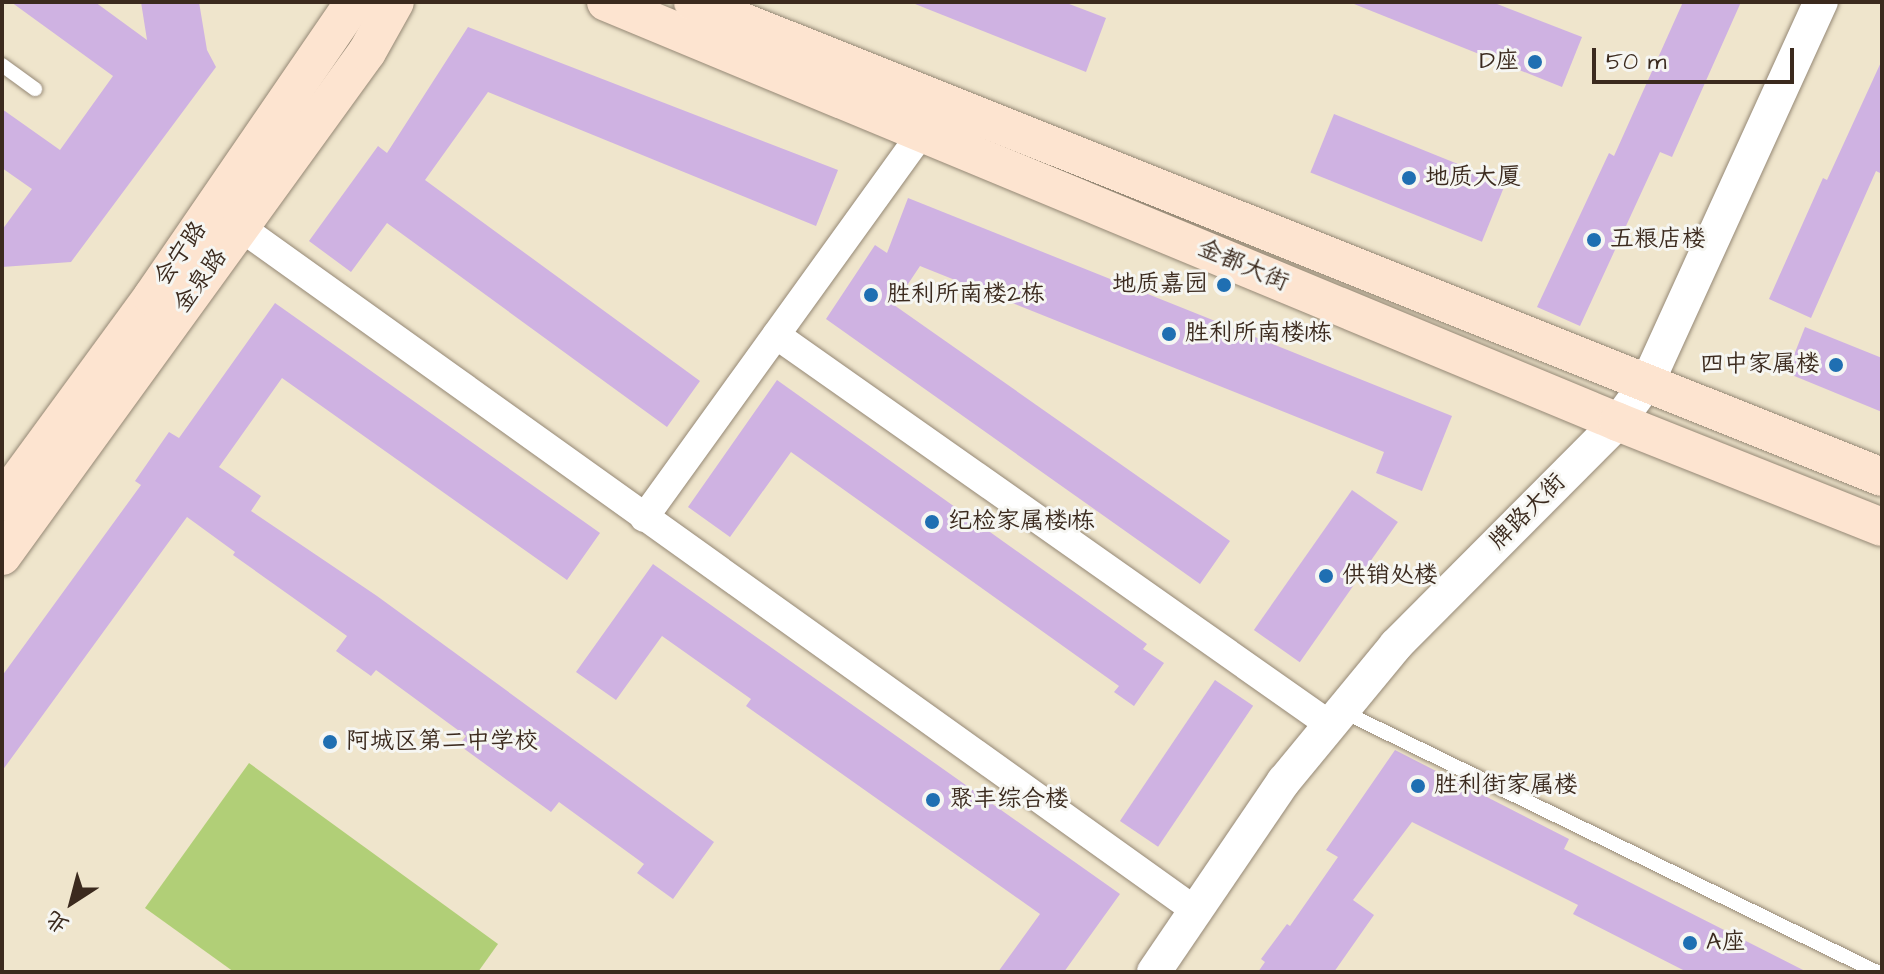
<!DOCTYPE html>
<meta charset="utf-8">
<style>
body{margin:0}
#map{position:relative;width:1884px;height:974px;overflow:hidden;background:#efe5cc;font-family:"Architects Daughter","LXGW WenKai TC",sans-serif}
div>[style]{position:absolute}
.green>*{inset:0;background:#b1cf77}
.building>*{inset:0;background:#cfb2e2;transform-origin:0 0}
.roads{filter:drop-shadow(0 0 2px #958875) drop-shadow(0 0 2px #958875)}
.service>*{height:14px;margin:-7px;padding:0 7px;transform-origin:7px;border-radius:7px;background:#fff}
.minor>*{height:28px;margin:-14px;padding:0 14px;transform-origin:14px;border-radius:14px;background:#fff}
.tertiary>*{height:34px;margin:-17px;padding:0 17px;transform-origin:17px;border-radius:17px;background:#fff}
.secondary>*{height:38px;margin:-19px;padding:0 19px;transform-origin:19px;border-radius:19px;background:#fde4d0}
.dots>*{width:22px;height:22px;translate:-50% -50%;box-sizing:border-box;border:4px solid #f6f6f2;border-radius:50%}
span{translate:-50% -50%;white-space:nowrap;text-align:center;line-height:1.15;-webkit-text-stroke:6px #f6f6f2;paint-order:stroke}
.poi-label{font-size:24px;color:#3b2a1e}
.right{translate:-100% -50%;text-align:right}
.left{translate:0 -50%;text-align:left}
.street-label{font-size:24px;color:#3b2a1e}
.frame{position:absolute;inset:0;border:4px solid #3b2a1e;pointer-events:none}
.north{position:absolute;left:32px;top:862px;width:80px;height:80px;-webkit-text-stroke:6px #f6f6f2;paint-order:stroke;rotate:216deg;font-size:22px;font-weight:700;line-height:32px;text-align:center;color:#3b2a1e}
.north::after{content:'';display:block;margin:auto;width:28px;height:36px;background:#3b2a1e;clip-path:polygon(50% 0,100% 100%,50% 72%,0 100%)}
.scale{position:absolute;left:1592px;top:48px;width:202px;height:36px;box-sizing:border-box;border:4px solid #3b2a1e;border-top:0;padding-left:10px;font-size:24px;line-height:28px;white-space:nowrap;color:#3b2a1e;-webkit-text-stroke:6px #f6f6f2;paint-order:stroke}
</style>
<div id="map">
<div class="green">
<i style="clip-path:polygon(249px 763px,498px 944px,478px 972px,234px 972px,145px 908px)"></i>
</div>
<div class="building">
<i style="clip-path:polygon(11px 2px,95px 2px,147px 40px,141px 2px,199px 2px,207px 50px,216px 67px,71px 262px,2px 267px,2px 230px,32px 189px,2px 168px,2px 109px,60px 150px,113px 76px)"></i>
<i style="clip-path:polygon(910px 2px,1064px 2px,1106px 18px,1086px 72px)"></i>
<i style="clip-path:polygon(1349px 2px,1492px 2px,1582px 37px,1562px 87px)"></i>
<i style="clip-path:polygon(1683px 2px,1741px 2px,1672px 157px,1660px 152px,1580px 326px,1537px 307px,1609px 153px,1614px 156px)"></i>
<i style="clip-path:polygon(468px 27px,838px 170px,816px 226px,488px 92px,425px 180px,700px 381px,667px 427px,387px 223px,351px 272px,309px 241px,378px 146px,387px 153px)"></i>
<i style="clip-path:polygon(1882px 60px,1882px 174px,1876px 171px,1811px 318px,1769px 299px,1823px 178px,1827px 180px)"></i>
<i style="left:1334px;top:114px;width:185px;height:63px;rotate:22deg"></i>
<i style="clip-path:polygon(908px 198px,1452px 416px,1422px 491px,1376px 473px,1384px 452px,920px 266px,894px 305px,1230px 541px,1200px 584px,826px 319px,875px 245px,887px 253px)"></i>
<i style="clip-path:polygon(275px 303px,600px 533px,567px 580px,282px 378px,219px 467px,261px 496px,251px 511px,377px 596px,714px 842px,673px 899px,637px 873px,644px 864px,559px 802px,551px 812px,459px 745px,466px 736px,376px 670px,371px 676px,336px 651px,347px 636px,233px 555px,235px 552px,187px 517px,2px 771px,2px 676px,141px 485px,135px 481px,169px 432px,179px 438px)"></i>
<i style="clip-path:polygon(1805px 327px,1882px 358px,1882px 412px,1787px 373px)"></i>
<i style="clip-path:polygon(777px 380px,1147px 644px,1143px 649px,1164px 663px,1134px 706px,1114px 692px,1119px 686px,791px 452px,730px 537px,688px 507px)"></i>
<i style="left:1352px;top:490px;width:56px;height:171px;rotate:35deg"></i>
<i style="clip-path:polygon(653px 564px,1120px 894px,1064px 972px,998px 972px,1040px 914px,746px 706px,751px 699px,662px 636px,616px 700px,576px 672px)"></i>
<i style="left:1215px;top:680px;width:46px;height:170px;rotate:34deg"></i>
<i style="clip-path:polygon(1395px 750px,1569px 839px,1564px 849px,1807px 972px,1687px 972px,1573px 914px,1578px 905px,1412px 822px,1353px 900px,1374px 915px,1334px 972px,1258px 972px,1265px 962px,1261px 959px,1287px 924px,1290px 926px,1338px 857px,1326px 850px)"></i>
</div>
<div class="roads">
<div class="service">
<i style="left:2px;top:65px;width:41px;rotate:36deg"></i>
<i style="left:1342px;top:711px;width:595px;rotate:26.01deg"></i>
</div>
<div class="minor">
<i style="left:240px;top:227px;width:1175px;rotate:35.58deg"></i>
<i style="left:776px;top:335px;width:678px;rotate:35.14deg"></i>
<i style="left:644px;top:518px;width:475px;rotate:-54.2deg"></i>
</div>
<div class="tertiary">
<i style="left:1154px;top:972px;width:231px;rotate:-55.8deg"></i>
<i style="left:1284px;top:781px;width:176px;rotate:-50.5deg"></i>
<i style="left:1396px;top:645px;width:315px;rotate:-45.1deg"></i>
<i style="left:1618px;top:422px;width:51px;rotate:-53.8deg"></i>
<i style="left:1648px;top:381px;width:417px;rotate:-65.5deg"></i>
</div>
<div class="secondary">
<i style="left:606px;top:2px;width:1096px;rotate:22.54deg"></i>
<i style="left:1618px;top:422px;width:284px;rotate:21.7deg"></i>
<i style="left:693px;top:2px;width:1280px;rotate:21.78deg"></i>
<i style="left:2px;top:502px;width:254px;rotate:-53.8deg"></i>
<i style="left:152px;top:297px;width:358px;rotate:-55.6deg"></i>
<i style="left:2px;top:556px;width:622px;rotate:-54.09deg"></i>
<i style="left:367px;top:52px;width:57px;rotate:-60.8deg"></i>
</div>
</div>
<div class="dots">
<i style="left:1535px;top:62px;background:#1f6fb2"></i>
<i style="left:1409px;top:178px;background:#1f6fb2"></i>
<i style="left:1594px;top:240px;background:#1f6fb2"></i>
<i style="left:1224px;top:285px;background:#1f6fb2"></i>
<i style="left:871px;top:295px;background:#1f6fb2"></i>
<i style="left:1169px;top:334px;background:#1f6fb2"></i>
<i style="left:1836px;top:365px;background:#1f6fb2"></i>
<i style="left:932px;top:522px;background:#1f6fb2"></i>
<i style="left:1326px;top:576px;background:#1f6fb2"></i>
<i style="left:330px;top:742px;background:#1f6fb2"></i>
<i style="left:1418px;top:786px;background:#1f6fb2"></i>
<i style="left:933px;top:800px;background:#1f6fb2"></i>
<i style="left:1690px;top:943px;background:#1f6fb2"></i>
</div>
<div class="poi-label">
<span class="right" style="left:1519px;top:62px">D座</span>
<span class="left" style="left:1425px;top:178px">地质大厦</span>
<span class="left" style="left:1610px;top:240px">五粮店楼</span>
<span class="right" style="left:1208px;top:285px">地质嘉园</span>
<span class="left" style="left:887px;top:295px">胜利所南楼2栋</span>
<span class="left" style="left:1185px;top:334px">胜利所南楼1栋</span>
<span class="right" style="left:1820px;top:365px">四中家属楼</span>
<span class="left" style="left:948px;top:522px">纪检家属楼1栋</span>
<span class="left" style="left:1342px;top:576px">供销处楼</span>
<span class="left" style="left:346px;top:742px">阿城区第二中学校</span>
<span class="left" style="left:1434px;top:786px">胜利街家属楼</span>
<span class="left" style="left:949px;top:800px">聚丰综合楼</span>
<span class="left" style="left:1706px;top:943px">A座</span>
</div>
<div class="street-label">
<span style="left:181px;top:254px;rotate:-55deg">会宁路</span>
<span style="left:1243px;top:266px;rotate:23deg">金都大街</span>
<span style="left:201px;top:281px;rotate:-54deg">金泉路</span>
<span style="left:1528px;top:512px;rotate:-45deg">牌路大街</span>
</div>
<div class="frame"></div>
<div class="north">北</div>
<div class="scale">50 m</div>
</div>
